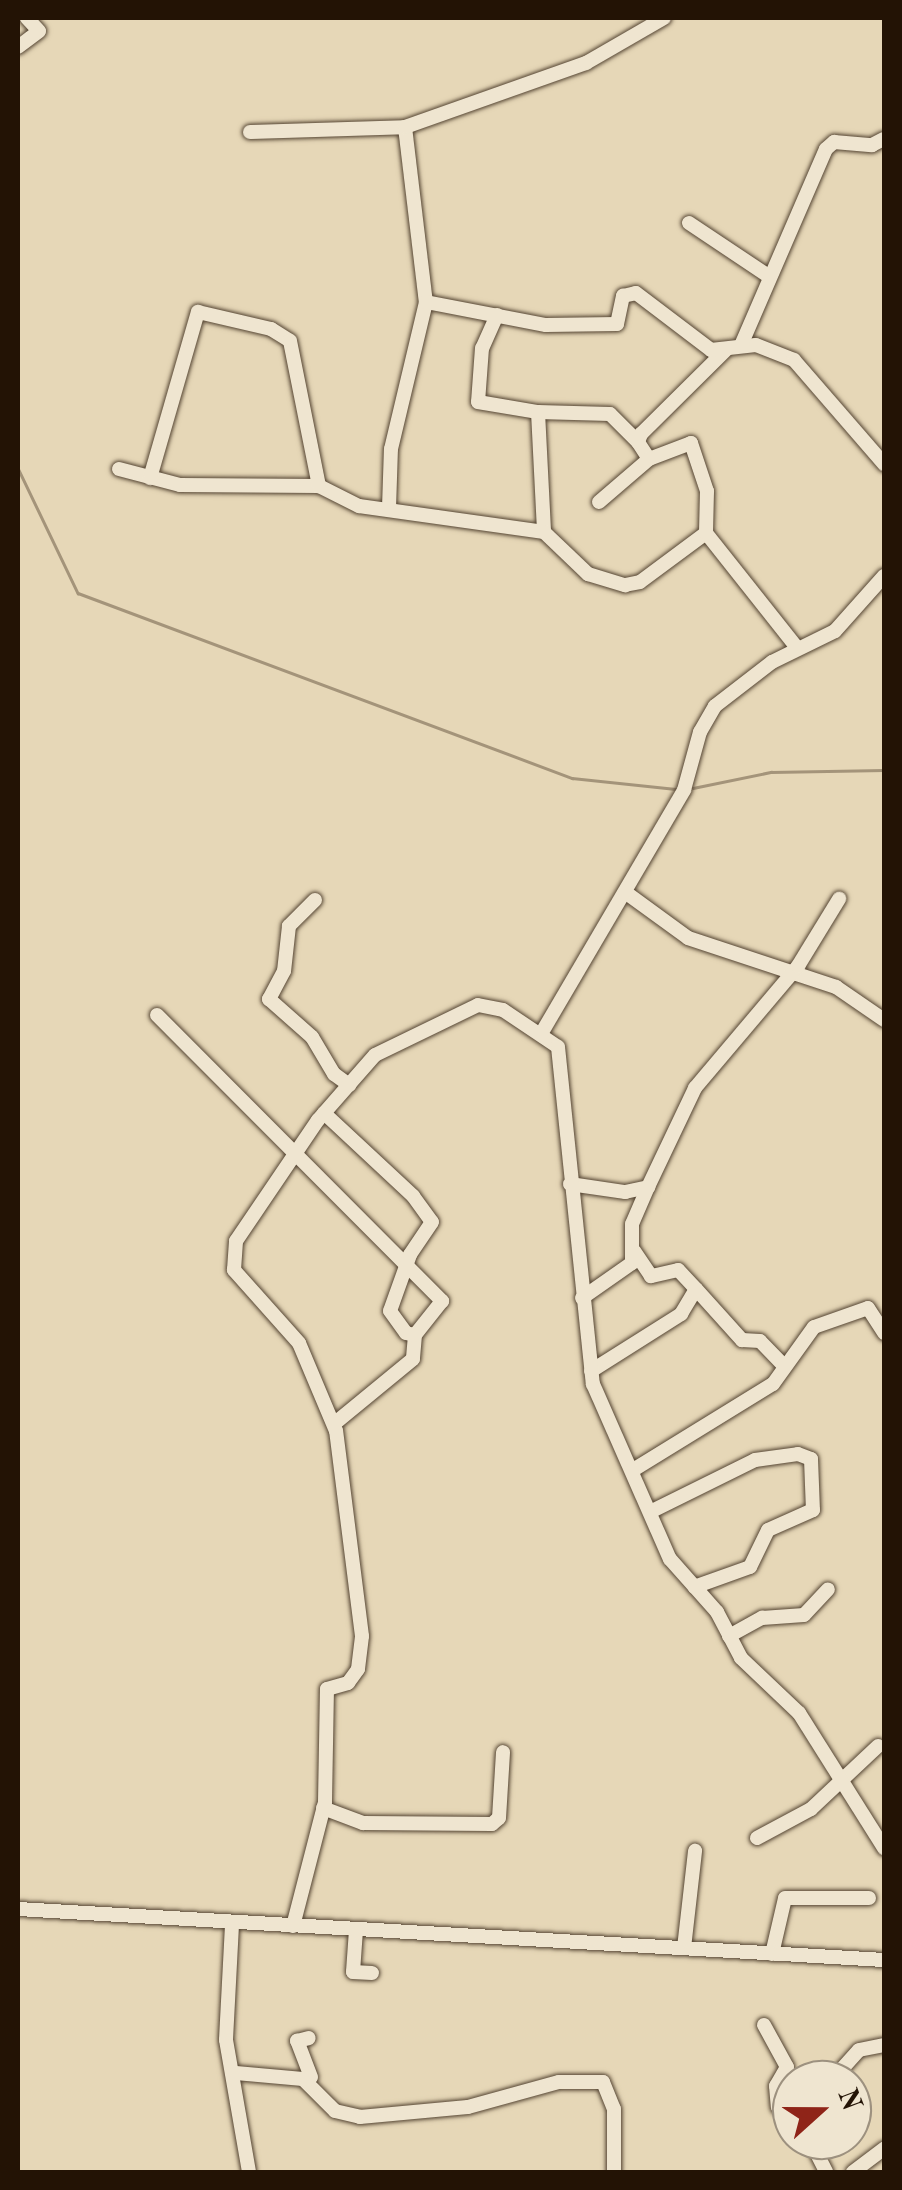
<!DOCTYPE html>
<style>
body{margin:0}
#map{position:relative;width:902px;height:2190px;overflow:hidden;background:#e6d7b7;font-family:"Old Standard TT",serif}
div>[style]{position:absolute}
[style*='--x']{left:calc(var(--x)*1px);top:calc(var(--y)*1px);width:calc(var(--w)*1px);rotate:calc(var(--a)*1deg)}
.stream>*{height:2.5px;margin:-1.25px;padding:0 1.25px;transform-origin:1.25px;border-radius:1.25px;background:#a4947a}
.roads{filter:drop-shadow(0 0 2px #544432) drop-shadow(0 0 2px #544432)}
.minor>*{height:14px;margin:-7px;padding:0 7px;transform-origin:7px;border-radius:7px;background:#efe5d0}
span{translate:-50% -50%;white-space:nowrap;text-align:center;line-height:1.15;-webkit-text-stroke:8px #efe5d0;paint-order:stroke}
.frame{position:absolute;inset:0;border:20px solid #231305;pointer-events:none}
.north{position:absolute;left:772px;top:2060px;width:100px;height:100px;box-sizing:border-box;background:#efe5d0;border:2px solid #9d917f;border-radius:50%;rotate:69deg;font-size:28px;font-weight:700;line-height:40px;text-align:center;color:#231305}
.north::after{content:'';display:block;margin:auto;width:35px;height:45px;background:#8f2418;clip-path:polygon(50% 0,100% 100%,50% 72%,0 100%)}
</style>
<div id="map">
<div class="stream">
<i style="--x:18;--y:468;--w:139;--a:64.4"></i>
<i style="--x:78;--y:593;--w:528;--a:20.53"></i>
<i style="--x:572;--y:778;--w:104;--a:6.1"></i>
<i style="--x:693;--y:788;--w:80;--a:-11.6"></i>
<i style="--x:771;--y:772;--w:113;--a:-1"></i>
</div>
<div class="roads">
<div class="minor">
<i style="--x:18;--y:47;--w:26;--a:-37"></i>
<i style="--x:39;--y:31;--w:18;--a:-133"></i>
<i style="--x:405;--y:127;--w:176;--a:83.2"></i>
<i style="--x:250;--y:132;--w:155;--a:-1.8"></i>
<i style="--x:405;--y:127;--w:192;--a:-19.5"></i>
<i style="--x:586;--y:63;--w:90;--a:-30"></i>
<i style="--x:689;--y:223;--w:97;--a:33.7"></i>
<i style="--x:497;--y:315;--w:36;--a:114"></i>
<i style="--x:482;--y:348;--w:54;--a:94.2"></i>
<i style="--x:478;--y:402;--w:61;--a:9.5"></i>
<i style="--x:538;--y:412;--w:120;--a:87.1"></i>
<i style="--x:742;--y:343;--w:211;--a:-66.6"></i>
<i style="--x:826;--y:149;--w:11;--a:-41"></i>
<i style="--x:834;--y:142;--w:38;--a:5"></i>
<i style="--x:872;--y:145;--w:13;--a:-27"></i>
<i style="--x:538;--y:412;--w:72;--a:1.6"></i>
<i style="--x:610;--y:414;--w:40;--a:45"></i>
<i style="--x:649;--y:459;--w:20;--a:-123"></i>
<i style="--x:638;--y:442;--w:9;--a:-69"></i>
<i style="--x:641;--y:434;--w:120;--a:-44.7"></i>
<i style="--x:119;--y:469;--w:63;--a:14.7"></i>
<i style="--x:180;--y:485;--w:139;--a:0.4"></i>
<i style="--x:319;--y:486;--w:45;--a:26.6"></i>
<i style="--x:359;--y:506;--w:187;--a:8"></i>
<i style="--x:544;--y:532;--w:61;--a:43.7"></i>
<i style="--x:588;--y:574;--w:39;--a:17"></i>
<i style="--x:625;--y:585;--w:15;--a:-11"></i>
<i style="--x:640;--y:582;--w:82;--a:-36.6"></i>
<i style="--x:706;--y:533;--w:147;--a:51.6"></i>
<i style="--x:150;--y:478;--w:173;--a:-73.9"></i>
<i style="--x:198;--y:312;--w:75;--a:13.1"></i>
<i style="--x:271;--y:329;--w:22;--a:32"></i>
<i style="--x:290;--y:341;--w:148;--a:78.7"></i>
<i style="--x:599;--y:502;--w:66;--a:-40.7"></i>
<i style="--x:649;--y:459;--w:45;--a:-20.9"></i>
<i style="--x:691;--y:443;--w:51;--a:71.6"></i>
<i style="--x:707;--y:491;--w:42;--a:91.4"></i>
<i style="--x:389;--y:508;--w:59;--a:-88.1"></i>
<i style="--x:391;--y:449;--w:151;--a:-76.6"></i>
<i style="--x:426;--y:302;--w:122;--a:10.9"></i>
<i style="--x:546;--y:325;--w:71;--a:-0.8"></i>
<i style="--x:617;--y:324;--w:29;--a:-78"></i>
<i style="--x:623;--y:296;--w:13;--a:-13"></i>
<i style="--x:636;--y:293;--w:94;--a:37.2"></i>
<i style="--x:711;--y:350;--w:45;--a:-6.3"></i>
<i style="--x:756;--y:345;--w:41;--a:21.5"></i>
<i style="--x:794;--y:360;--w:138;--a:49.1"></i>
<i style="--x:625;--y:892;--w:78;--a:36.1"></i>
<i style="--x:688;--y:938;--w:156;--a:18.3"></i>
<i style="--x:836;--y:987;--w:58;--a:34.5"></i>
<i style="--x:315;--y:900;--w:37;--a:135"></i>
<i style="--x:289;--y:926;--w:45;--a:96.3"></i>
<i style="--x:284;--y:971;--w:32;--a:118"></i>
<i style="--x:269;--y:999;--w:57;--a:41.5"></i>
<i style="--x:312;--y:1037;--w:43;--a:59.3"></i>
<i style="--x:334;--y:1074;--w:19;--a:36"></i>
<i style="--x:157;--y:1015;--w:404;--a:45.1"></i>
<i style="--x:442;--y:1301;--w:43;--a:128.5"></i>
<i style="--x:415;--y:1335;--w:24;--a:95"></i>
<i style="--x:413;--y:1359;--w:102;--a:140.6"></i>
<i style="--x:541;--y:1034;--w:283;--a:-59.6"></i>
<i style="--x:684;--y:790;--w:60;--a:-74.6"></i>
<i style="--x:700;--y:732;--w:30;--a:-60"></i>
<i style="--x:715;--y:706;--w:72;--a:-37.7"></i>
<i style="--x:772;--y:662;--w:70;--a:-26.2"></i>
<i style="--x:835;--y:631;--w:74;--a:-48.3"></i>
<i style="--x:324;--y:1113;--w:122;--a:43"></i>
<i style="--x:413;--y:1196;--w:32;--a:54"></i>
<i style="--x:432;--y:1222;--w:40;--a:124"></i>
<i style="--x:410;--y:1255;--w:59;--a:109.7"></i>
<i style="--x:390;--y:1311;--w:27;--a:54"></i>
<i style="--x:406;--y:1333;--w:9;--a:13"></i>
<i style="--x:570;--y:1184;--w:56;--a:8.3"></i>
<i style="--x:625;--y:1192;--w:24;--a:-12"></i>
<i style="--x:648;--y:1187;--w:110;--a:-64.6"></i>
<i style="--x:695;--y:1088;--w:160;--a:-49.8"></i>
<i style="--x:798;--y:966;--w:79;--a:-58.5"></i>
<i style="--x:696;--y:1289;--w:69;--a:48"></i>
<i style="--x:742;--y:1340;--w:18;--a:3"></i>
<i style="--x:760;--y:1341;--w:35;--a:46"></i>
<i style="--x:582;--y:1298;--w:61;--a:-35"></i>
<i style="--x:632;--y:1263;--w:39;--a:-90"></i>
<i style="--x:632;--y:1224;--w:40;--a:-66.6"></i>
<i style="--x:591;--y:1371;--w:107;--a:-32.3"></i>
<i style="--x:681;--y:1314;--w:29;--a:-59"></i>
<i style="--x:696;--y:1289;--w:26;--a:-133"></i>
<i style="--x:678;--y:1270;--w:28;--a:167"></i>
<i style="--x:651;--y:1276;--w:30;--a:-124"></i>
<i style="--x:633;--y:1470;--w:164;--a:-31.6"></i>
<i style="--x:773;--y:1384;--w:70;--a:-54.3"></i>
<i style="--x:814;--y:1327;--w:57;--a:-19.4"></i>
<i style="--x:868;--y:1308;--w:30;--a:57"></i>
<i style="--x:652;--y:1511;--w:115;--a:-26.3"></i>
<i style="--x:755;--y:1460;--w:43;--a:-7.9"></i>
<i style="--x:798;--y:1454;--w:14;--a:21"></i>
<i style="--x:811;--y:1459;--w:51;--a:87.8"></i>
<i style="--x:813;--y:1510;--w:49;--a:156"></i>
<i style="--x:768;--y:1530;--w:41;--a:115.9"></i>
<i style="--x:750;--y:1567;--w:59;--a:160.3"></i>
<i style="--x:729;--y:1636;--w:38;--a:-29"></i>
<i style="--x:762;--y:1618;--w:42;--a:-4.1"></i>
<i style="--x:804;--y:1615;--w:35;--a:-47"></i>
<i style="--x:323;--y:1808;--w:43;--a:20.6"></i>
<i style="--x:363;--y:1823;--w:129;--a:0.4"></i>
<i style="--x:492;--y:1824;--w:9;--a:-41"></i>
<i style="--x:499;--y:1818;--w:66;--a:-86.5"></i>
<i style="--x:757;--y:1838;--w:61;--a:-28.2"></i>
<i style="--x:811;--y:1809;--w:92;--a:-43.2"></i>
<i style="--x:18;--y:1909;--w:868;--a:3.37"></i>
<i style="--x:232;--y:1925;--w:115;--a:93"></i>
<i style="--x:226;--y:2040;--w:134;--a:80.1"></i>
<i style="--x:293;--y:1926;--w:128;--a:-75.5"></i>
<i style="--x:325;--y:1802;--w:113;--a:-89"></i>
<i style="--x:327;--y:1689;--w:22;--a:-16"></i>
<i style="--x:348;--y:1683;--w:17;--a:-54"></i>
<i style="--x:358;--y:1669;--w:33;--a:-83"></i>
<i style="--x:362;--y:1636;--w:207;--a:-97.2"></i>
<i style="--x:336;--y:1431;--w:95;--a:-112.8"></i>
<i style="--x:299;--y:1343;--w:98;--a:-131.7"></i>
<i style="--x:234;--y:1270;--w:29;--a:-86"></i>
<i style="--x:236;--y:1241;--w:146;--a:-55.9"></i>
<i style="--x:318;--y:1120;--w:86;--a:-48.8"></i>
<i style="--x:375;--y:1055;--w:114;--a:-25.9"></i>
<i style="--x:478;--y:1005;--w:25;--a:11"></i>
<i style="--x:503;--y:1010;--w:66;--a:33.9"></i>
<i style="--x:558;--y:1047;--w:339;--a:84.1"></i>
<i style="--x:593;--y:1384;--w:191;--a:66.3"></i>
<i style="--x:670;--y:1559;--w:71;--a:48.4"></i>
<i style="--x:717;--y:1612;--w:52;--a:62.4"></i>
<i style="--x:741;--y:1658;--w:80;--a:43.5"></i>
<i style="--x:799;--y:1713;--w:160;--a:57.8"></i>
<i style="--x:356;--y:1930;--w:42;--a:94.1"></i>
<i style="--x:353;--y:1972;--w:19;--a:3"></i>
<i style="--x:684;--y:1948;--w:98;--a:-83.5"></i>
<i style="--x:772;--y:1954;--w:57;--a:-76.9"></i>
<i style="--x:785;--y:1898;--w:84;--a:0"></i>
<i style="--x:764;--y:2025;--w:48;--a:61.3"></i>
<i style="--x:787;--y:2067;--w:22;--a:120"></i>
<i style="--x:776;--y:2086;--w:21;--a:85"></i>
<i style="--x:778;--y:2107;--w:17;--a:36"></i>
<i style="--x:236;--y:2073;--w:67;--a:5.1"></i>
<i style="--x:303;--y:2079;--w:45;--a:45"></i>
<i style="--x:335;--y:2111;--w:26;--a:13"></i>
<i style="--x:360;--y:2117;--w:108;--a:-5.3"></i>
<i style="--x:468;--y:2107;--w:94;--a:-15.4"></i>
<i style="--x:559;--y:2082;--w:44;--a:0"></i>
<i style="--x:603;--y:2082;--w:29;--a:68"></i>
<i style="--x:614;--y:2109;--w:63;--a:90"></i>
<i style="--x:832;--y:2080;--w:40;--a:-48"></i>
<i style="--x:859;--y:2050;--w:25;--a:-11"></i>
<i style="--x:306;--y:2081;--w:6;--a:-39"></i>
<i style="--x:311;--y:2077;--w:39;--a:-111"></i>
<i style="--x:297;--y:2041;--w:12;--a:-14"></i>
<i style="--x:810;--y:2140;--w:36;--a:63"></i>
<i style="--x:853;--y:2172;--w:39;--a:-37"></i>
</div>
</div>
<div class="frame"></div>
<div class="north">N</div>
</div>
